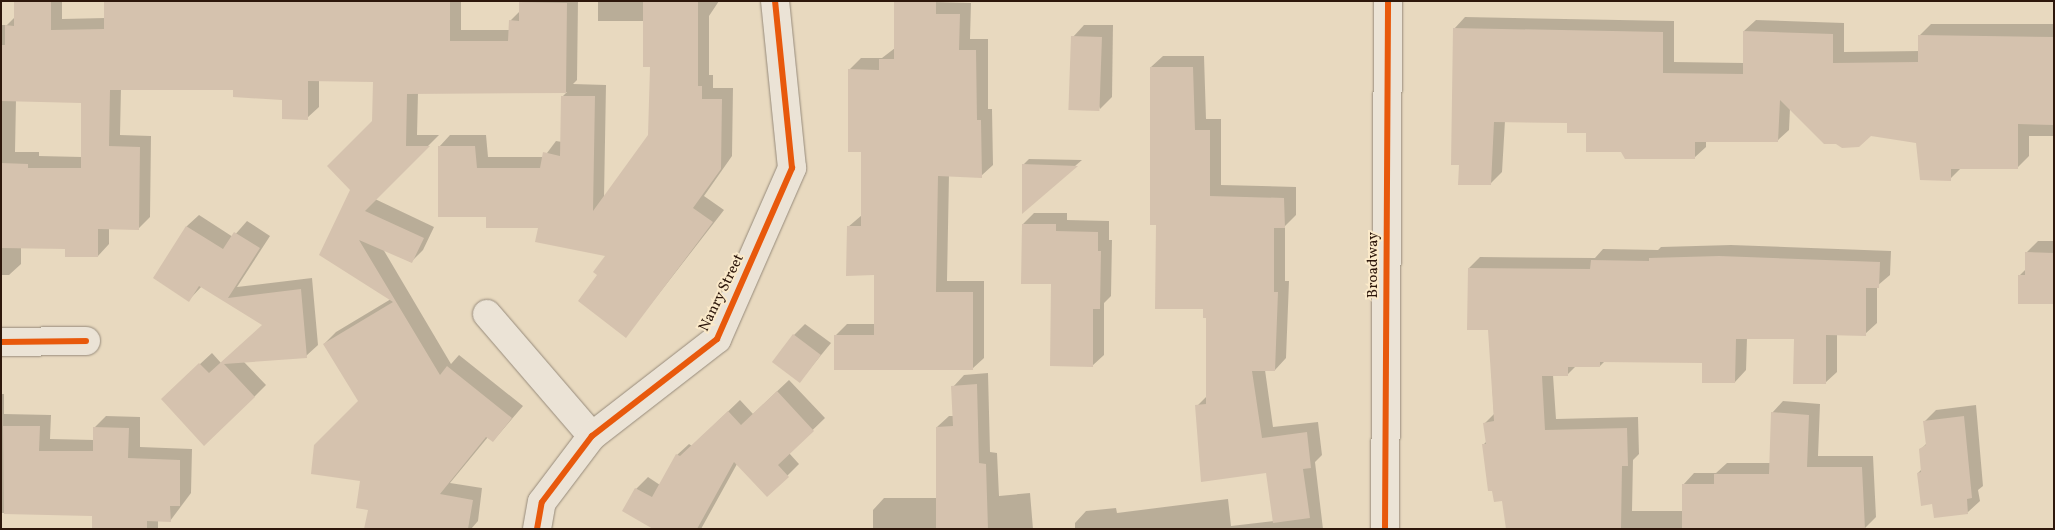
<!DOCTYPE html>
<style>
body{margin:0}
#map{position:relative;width:2055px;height:530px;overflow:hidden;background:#e8d9bf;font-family:Vollkorn,serif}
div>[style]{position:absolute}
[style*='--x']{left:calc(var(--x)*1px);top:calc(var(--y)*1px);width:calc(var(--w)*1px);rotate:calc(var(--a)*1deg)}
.shadow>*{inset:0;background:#0003}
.building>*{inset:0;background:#d5c2ae;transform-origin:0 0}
.roads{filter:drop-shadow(0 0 1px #968a7a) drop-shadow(0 0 1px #968a7a)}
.street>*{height:28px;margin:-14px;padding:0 14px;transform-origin:14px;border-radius:14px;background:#ebe3d6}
.secondary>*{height:28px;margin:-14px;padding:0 14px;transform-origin:14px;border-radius:14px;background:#ebe3d6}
.cycleway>*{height:6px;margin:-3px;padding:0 3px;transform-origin:3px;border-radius:3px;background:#e8590c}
span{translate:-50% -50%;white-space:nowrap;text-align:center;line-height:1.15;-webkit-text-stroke:4px #fbeaca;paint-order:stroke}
.street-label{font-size:15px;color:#2d170b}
.frame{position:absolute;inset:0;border:2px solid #2d170b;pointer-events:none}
</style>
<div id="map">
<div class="shadow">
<i style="clip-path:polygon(evenodd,16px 1px,62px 1px,62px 19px,105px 18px,105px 1px,461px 1px,461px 30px,510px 30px,510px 21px,520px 11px,522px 1px,578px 1px,577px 80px,573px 84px,606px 85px,604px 198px,649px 136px,651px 66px,645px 21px,598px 21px,598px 1px,719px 1px,709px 16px,709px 75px,713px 75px,713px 88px,733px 88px,732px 156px,704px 196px,724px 210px,626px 336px,599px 275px,607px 256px,540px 226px,487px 216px,439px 147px,450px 135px,486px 135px,488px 157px,544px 157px,556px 141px,562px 142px,563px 96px,567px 92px,418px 93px,417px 135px,439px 135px,375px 199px,434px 227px,423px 250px,411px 262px,383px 249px,451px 364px,459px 355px,523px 406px,493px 441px,488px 437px,450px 483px,482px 488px,478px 521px,471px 529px,365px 529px,369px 509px,362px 480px,359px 401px,324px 344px,336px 332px,391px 299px,321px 255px,352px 190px,374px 121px,374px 81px,319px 80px,319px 107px,307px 118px,283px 99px,235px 89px,121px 88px,120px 135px,151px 136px,150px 217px,139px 228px,109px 228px,109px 244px,98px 256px,66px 248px,21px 247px,21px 264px,9px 275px,1px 275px,1px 25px,7px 25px,15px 17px,16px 1px,16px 100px,83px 102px,82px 157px,39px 156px,39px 152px,15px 152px,16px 100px)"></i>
<i style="clip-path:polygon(895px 1px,971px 3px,970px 39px,988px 39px,988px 109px,992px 109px,993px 165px,981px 176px,949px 175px,947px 281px,984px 281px,984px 358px,972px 369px,836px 335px,847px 324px,876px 324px,875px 274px,848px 227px,862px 215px,862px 151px,849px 70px,861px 58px,882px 58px,895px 48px)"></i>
<i style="clip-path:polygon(1465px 17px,1674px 21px,1674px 62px,1744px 63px,1744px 31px,1756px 20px,1844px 23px,1844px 52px,1920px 51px,1920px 35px,1931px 24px,2054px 24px,2054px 136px,2029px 136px,2029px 156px,2017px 168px,1962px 167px,1950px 179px,1917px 142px,1790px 108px,1789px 130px,1777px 141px,1706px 141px,1706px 147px,1694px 158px,1622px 150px,1568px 122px,1505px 121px,1502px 172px,1490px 184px,1460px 164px,1454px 29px)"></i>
<i style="clip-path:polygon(1084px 25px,1113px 25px,1112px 97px,1100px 109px,1073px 37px)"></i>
<i style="clip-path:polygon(1163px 56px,1204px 56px,1206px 119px,1221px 119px,1221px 185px,1296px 187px,1296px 215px,1285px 226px,1285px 281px,1289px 281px,1286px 358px,1275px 370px,1265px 370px,1273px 427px,1318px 422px,1322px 455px,1315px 462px,1323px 529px,1075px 529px,1075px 523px,1086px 511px,1116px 508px,1117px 513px,1228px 499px,1231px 526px,1274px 521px,1267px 472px,1197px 406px,1208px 395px,1208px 317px,1157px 223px,1151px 67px)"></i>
<i style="clip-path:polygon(1029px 159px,1082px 160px,1023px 211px,1023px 165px)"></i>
<i style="clip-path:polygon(1034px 213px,1067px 213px,1067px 220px,1109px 221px,1109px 240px,1112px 240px,1111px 296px,1104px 303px,1104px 355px,1092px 366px,1023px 224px)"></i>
<i style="clip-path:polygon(199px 215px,233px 237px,247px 221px,270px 236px,237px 287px,312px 278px,318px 345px,306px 356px,244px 362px,266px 385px,254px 397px,174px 388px,212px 353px,221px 363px,264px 325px,202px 286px,189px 300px,154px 278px,187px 226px)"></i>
<i style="clip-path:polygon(2038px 241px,2054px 241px,2054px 303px,2020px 275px,2026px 269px,2026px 253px)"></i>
<i style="clip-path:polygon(1731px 245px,1891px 251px,1890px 275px,1877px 286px,1877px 323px,1865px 334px,1837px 334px,1837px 372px,1825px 383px,1795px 338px,1747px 338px,1746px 370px,1735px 382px,1704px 362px,1605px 361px,1600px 366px,1576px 366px,1568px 374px,1553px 375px,1556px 419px,1638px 417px,1639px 454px,1633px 460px,1632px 511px,1683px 511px,1683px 485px,1694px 473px,1716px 473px,1727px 463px,1771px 463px,1772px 413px,1783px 401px,1820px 404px,1818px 456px,1873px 456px,1876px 517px,1864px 529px,1507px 529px,1503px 499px,1483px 445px,1487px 441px,1485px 423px,1494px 414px,1489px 329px,1469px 268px,1480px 257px,1595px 258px,1603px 249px,1658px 250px,1661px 247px)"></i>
<i style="clip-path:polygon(805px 324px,831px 343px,799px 382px,794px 335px)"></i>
<i style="clip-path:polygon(988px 373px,990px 452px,997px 453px,999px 496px,1030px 493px,1033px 529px,873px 529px,873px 510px,884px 498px,937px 498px,937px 427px,949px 416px,953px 416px,953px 387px,964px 375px)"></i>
<i style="clip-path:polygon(789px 380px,825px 418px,789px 453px,799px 464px,767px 496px,737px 464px,701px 529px,656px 529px,636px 489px,648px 477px,660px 485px,677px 455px,689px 444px,692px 446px,740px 400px,753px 414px)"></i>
<i style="clip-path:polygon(1px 394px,4px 394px,4px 414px,51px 415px,50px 439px,94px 440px,94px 428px,106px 416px,140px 417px,140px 447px,192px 449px,191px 493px,170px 521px,158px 520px,158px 529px,93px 529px,93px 514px,2px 513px,1px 529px)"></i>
<i style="clip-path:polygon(1976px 405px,1983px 486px,1978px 490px,1980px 501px,1968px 512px,1935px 516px,1934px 503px,1918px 473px,1922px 469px,1920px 450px,1927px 443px,1924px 422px,1936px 410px)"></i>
</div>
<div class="building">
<i style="clip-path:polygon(14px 1px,51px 1px,51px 30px,104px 29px,104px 1px,450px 1px,450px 41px,508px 41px,509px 20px,519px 21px,519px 2px,567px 3px,566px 93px,407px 94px,406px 146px,430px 146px,365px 211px,424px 238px,412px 263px,359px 240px,440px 375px,447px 366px,512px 418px,493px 442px,486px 437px,440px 494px,473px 500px,468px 529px,364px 529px,368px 510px,356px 508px,360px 481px,311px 474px,314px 445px,358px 401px,323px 344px,393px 302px,319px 255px,350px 190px,327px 166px,372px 121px,373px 82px,308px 81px,308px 120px,282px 119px,282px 100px,233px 97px,233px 90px,110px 90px,109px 146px,140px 147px,139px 230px,98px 229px,98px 257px,65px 257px,65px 249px,1px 248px,1px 163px,28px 164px,28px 168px,81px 168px,81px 103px,1px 101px,1px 45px,5px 45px,5px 25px,14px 26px)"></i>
<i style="clip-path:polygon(643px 1px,698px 1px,698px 86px,702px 86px,702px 99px,722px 99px,721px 169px,693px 208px,713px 222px,626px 338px,578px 301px,597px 275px,593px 272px,605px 256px,535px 242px,538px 228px,486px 228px,486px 217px,438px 217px,438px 146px,475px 146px,477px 168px,540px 168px,543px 152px,560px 156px,561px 96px,595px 96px,593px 211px,648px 135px,650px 67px,643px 67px)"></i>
<i style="clip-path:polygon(894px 1px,936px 1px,936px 14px,960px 14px,959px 50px,976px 50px,977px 120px,981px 120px,982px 178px,938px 176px,936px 292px,973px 292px,973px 370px,834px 370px,834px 335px,874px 335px,874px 275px,846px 276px,847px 226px,861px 226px,861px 152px,848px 152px,848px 69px,879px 70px,879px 59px,894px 59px)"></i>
<i style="clip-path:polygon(1453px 28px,1663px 32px,1663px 73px,1743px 74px,1743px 31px,1833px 34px,1833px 63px,1918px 62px,1918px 35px,2054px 37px,2054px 125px,2018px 124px,2018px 169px,1951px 169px,1951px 181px,1920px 180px,1916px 143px,1871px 136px,1859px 147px,1842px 148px,1836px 144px,1824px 144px,1780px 100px,1778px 142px,1695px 142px,1695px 159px,1625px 159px,1621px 152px,1586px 152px,1586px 133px,1567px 133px,1567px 123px,1494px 122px,1491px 185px,1458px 185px,1459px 165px,1451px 165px)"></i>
<i style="left:1071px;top:36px;width:31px;height:74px;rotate:2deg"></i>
<i style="clip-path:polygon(1150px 67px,1193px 67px,1195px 130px,1210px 130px,1210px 196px,1284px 198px,1285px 228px,1274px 228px,1274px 292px,1278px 292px,1275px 371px,1252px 371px,1262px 438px,1307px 432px,1311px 468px,1303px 469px,1310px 518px,1273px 523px,1266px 473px,1201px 482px,1195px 405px,1206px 404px,1206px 318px,1203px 318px,1203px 309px,1155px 309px,1156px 225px,1150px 225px)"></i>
<i style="clip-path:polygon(1022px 164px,1078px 166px,1022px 214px)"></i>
<i style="clip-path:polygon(1022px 224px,1056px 224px,1056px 231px,1098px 232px,1098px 251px,1101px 251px,1100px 309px,1093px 309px,1093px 367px,1050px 366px,1051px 284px,1021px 284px)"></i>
<i style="clip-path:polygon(186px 226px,223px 249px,234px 232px,260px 248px,228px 298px,301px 289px,307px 358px,224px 364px,255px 397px,204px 446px,161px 399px,199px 363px,209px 373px,262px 325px,199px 286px,189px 302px,153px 278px)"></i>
<i style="clip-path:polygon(2025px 252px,2054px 253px,2054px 304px,2018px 304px,2018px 275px,2025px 275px)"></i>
<i style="clip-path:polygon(1719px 256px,1880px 262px,1879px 288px,1866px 288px,1866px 336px,1826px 335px,1826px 384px,1793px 384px,1794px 339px,1736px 339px,1735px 383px,1702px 383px,1702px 363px,1600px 362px,1600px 367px,1568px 367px,1568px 376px,1542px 376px,1545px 430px,1627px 428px,1628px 466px,1622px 466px,1621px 529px,1506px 529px,1502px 501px,1494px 502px,1492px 491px,1488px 491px,1482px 444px,1486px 444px,1483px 423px,1494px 421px,1488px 330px,1467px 330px,1468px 268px,1590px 269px,1591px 260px,1649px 261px,1649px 258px)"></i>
<i style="left:793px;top:334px;width:35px;height:35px;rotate:37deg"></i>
<i style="clip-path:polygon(977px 384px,979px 463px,986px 464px,988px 529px,936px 529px,936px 427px,953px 426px,951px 386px)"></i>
<i style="clip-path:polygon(777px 391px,814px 431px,778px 465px,789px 477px,767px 497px,734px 462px,697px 529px,653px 529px,622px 511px,635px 488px,652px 497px,676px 454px,680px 456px,728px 411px,741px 425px)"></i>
<i style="clip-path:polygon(1771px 412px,1809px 415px,1807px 467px,1862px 467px,1865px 529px,1682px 529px,1682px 484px,1714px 484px,1714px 474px,1769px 474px)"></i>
<i style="clip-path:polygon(1964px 416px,1972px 498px,1967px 499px,1968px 514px,1934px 518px,1932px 504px,1921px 506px,1917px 473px,1921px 472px,1919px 449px,1926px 445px,1923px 421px)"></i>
<i style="clip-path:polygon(3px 426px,40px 426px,39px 451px,93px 451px,93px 427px,129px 428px,128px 458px,180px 460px,180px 506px,170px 506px,171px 522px,147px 521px,147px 529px,92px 529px,92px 516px,4px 514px)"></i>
</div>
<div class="roads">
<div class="street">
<i style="--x:487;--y:314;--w:161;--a:49.3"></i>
<i style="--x:1;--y:342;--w:85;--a:-0.7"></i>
<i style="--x:537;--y:529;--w:27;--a:-80"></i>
<i style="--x:542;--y:502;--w:83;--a:-52.9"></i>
<i style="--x:592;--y:436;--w:158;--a:-37.8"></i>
<i style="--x:717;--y:339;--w:187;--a:-66.3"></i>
<i style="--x:792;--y:168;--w:168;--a:-95.8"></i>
</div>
<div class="secondary">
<i style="--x:1385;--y:529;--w:528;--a:-89.67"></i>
</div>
</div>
<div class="cycleway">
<i style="--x:1;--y:342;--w:85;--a:-0.7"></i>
<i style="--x:537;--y:529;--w:27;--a:-80"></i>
<i style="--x:542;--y:502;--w:83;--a:-52.9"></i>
<i style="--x:592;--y:436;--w:158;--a:-37.8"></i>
<i style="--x:717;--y:339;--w:187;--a:-66.3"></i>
<i style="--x:792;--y:168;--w:168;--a:-95.8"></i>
<i style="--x:1385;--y:529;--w:528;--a:-89.67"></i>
</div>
<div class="street-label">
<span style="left:1374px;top:265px;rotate:-90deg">Broadway</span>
<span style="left:722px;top:293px;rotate:-64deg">Nanry Street</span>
</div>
<div class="frame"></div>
</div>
